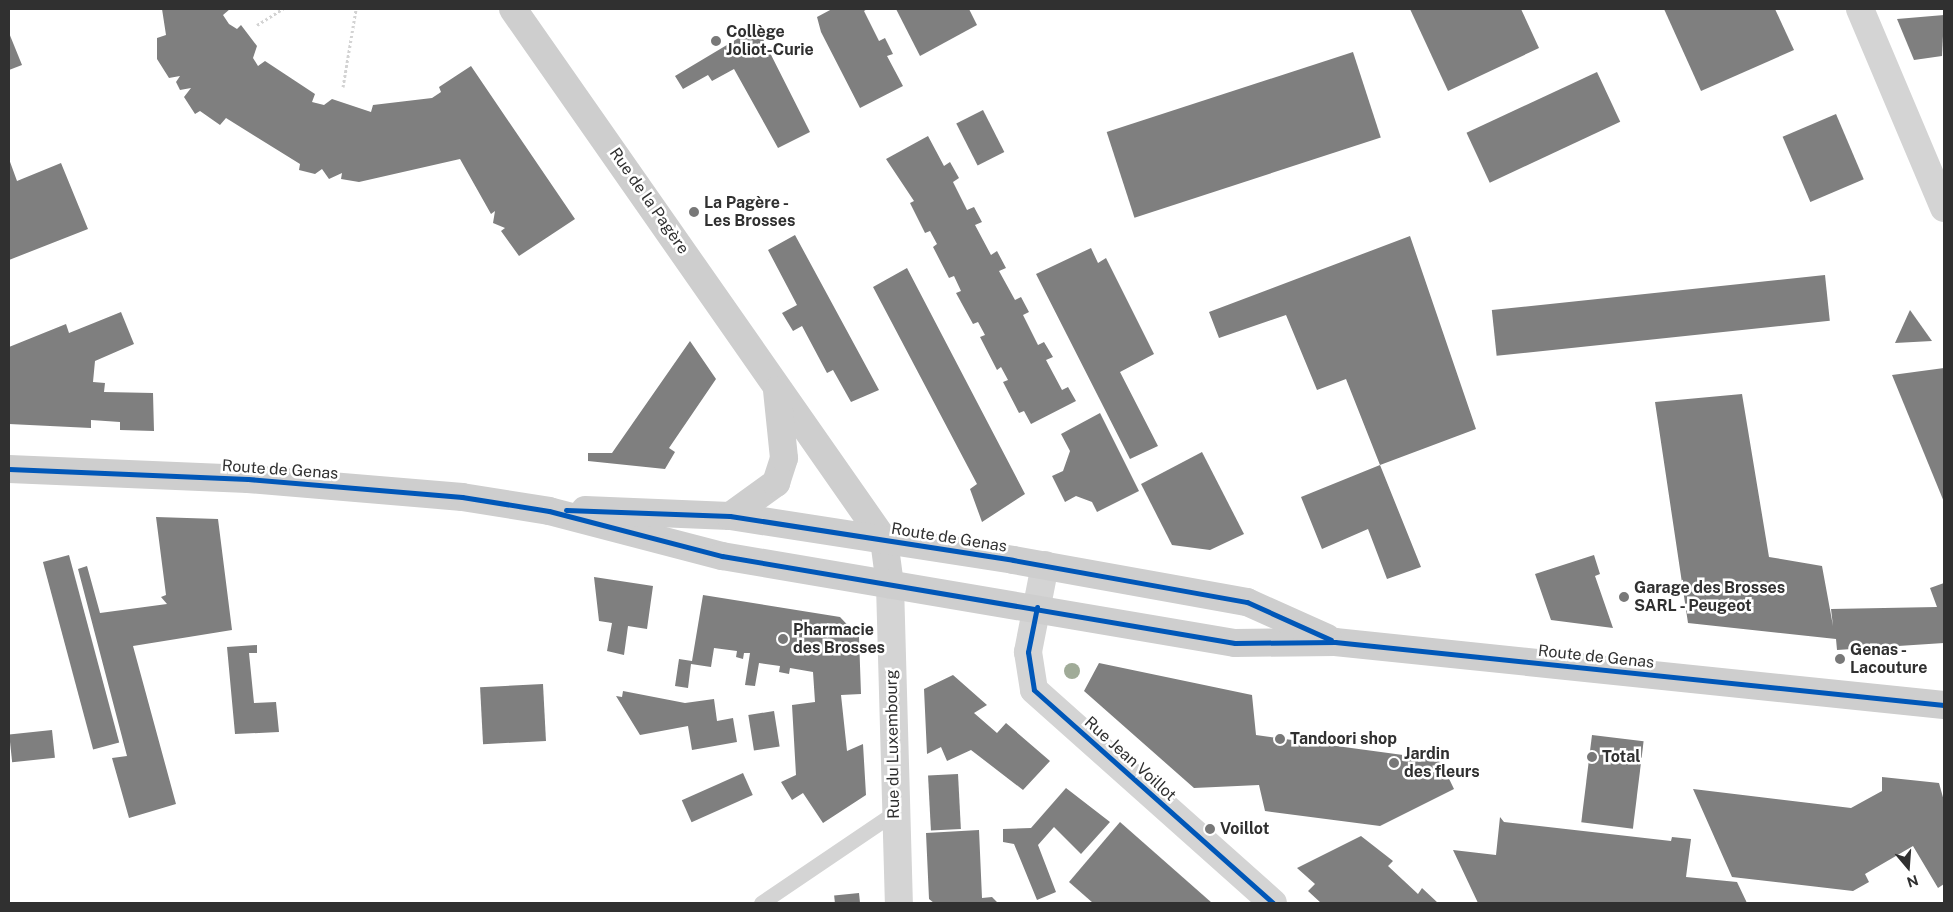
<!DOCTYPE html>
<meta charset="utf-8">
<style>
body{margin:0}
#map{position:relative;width:1953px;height:912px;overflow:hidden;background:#fff;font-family:"Public Sans",sans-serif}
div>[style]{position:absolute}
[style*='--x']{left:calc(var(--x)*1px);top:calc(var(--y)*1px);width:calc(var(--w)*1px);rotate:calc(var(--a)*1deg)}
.building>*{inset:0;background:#7f7f7f;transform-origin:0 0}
.path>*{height:3px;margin-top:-1.5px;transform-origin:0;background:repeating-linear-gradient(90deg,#d3d3d3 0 2.5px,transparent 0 5px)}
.lane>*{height:15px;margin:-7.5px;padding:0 7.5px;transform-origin:7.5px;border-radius:7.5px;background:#d4d4d4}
.street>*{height:28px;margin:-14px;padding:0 14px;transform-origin:14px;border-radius:14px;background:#d4d4d4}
.secondary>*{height:28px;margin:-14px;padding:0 14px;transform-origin:14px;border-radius:14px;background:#cecece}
.cycleway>*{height:5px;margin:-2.5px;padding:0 2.5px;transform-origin:2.5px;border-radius:2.5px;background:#0057b8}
.trees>*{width:16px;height:16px;margin:-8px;border-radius:50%;background:#a0ab98}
.dots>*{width:14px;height:14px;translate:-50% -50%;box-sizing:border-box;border:2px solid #fff;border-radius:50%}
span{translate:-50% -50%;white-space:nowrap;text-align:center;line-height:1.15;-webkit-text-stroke:5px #fff;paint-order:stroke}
.poi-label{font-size:16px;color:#303030;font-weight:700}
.left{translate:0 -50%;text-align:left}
.street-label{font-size:16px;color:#303030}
.frame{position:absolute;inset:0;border:10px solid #303030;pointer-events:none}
.north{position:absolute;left:1883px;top:842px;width:50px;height:50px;-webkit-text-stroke:4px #fff;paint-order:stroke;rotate:162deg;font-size:14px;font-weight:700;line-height:20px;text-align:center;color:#303030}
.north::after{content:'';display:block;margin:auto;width:18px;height:22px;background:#303030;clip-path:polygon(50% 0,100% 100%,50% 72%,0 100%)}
</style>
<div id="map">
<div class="building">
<i style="clip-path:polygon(162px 9px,230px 9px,223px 15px,229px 24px,237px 29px,241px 25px,257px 46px,253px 58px,258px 66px,265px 61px,315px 94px,312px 102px,324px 105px,332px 99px,371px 112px,373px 105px,432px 98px,441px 92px,439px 87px,471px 66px,575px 219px,519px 256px,501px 231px,505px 228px,493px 223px,495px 211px,491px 214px,460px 159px,359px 182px,341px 179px,342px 173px,329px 179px,322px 169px,315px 174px,299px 170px,300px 164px,226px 118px,220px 125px,200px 111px,195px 114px,184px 97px,191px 88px,180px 90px,176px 82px,180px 76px,169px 78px,157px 59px,157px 38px,166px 35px)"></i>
<i style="clip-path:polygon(832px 9px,867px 9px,864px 11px,879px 41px,885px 38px,893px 54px,887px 56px,903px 86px,860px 108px,821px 32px,817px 17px)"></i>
<i style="clip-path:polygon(896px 9px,969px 9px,977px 25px,920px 56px)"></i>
<i style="clip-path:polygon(1410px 9px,1521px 9px,1539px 48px,1448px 91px)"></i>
<i style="clip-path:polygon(1664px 9px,1775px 9px,1794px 50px,1701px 91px)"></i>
<i style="clip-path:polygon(1944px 15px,1942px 56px,1914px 60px,1897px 19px)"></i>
<i style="clip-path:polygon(757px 27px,810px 132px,778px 148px,734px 69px,712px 81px,708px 75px,683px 89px,675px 76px)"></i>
<i style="clip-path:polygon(9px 33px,22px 65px,9px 70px)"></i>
<i style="left:1353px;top:52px;width:90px;height:259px;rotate:72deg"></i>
<i style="left:1597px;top:72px;width:55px;height:144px;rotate:65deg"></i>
<i style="left:983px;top:110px;width:47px;height:30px;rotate:63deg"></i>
<i style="left:1836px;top:114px;width:71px;height:58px;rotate:67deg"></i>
<i style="clip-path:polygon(928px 136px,944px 166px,950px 162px,959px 178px,953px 182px,967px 210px,974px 207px,982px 222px,975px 225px,991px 255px,997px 251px,1006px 268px,999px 271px,1015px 300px,1021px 297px,1029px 312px,1023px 315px,1038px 345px,1044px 342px,1053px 357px,1046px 360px,1062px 390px,1068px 387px,1076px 401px,1031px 424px,1024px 411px,1019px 413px,1003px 382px,1008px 380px,1001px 367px,997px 370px,980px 337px,985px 335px,978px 322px,973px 324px,956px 293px,961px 291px,954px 276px,949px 278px,933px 247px,937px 244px,930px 231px,925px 233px,910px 203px,914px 201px,886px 159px)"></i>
<i style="clip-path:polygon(9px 159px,17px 181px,61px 163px,88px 229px,9px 260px)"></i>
<i style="clip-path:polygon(795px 235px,879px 390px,851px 402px,833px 370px,827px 373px,802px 326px,793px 331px,782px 313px,797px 305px,768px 250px)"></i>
<i style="clip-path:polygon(1410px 236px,1476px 429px,1380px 465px,1421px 567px,1387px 579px,1368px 529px,1322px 549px,1301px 497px,1380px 465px,1346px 379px,1317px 390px,1286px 315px,1219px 338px,1209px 312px)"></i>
<i style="clip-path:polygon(1091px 248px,1098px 263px,1106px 258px,1154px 354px,1120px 372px,1158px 446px,1130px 459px,1036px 274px)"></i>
<i style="clip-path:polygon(907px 268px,1025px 494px,982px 522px,970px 489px,977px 484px,873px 287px)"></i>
<i style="left:1825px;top:275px;width:46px;height:335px;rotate:84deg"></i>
<i style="clip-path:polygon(1910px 310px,1932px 341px,1895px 343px)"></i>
<i style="clip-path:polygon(121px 312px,134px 344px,95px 361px,93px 382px,105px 383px,104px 392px,153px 393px,154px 431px,120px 430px,120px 422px,91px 420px,91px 428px,9px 424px,9px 347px,66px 324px,69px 333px)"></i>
<i style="clip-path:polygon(690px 341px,716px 379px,669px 448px,675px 452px,665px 469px,588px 461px,588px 453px,612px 453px)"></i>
<i style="clip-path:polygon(1944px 368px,1944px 502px,1892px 375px)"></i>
<i style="clip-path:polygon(1742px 394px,1769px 557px,1822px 566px,1833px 626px,1831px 609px,1937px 607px,1930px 588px,1944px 583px,1944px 643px,1837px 650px,1836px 639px,1688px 623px,1655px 402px)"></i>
<i style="clip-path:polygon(1100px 413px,1139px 491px,1097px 512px,1092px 502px,1076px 496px,1065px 502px,1052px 476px,1063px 471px,1070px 451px,1061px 434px)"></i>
<i style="clip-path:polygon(1202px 452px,1244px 534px,1210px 550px,1172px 545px,1141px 484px)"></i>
<i style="clip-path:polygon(156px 517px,218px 519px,232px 630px,133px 646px,176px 804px,129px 818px,112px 758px,127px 756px,78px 569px,87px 566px,100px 613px,167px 604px,161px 597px,166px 595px)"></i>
<i style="left:69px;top:555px;width:194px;height:27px;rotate:75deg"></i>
<i style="clip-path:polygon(1594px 555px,1600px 574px,1595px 576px,1613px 628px,1551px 620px,1535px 574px)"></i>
<i style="clip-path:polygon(594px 577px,653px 586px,647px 629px,628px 626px,624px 655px,607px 651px,612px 623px,599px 621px)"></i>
<i style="clip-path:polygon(703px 595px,840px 617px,859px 637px,861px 694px,841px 695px,847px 751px,863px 744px,866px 795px,823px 823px,803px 793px,792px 800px,781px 782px,796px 775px,792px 705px,815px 702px,813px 672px,790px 668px,789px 674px,779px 672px,780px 666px,759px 663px,755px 686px,745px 685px,750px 653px,744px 653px,743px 659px,736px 657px,737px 651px,714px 648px,711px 667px,691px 664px,688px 688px,675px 686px,679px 659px,692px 661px)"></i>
<i style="clip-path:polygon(257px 645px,257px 653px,249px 653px,254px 703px,276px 702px,279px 732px,235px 734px,227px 647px)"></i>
<i style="clip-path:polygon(1099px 663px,1252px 695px,1256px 735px,1440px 760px,1454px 789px,1380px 826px,1265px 811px,1259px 785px,1194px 788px,1084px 691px)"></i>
<i style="clip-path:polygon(953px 675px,987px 705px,974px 713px,997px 733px,1006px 723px,1050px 761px,1023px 790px,971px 750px,947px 761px,941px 747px,927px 754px,924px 689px)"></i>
<i style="left:543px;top:684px;width:57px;height:63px;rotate:87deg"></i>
<i style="clip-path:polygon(623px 691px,685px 703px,714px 699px,717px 721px,733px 718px,737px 742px,692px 750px,688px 726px,640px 735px,616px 696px,622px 697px)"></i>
<i style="left:774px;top:711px;width:36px;height:26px;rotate:81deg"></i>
<i style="left:52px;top:730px;width:28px;height:43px;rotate:84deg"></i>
<i style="left:1592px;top:735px;width:52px;height:88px;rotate:7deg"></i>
<i style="left:743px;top:773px;width:24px;height:67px;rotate:66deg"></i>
<i style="left:958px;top:774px;width:55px;height:30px;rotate:87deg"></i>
<i style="clip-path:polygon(1882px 777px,1939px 783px,1944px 801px,1944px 884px,1938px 888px,1913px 846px,1865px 874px,1869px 882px,1853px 891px,1732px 877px,1693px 789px,1851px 808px,1882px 791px)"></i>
<i style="clip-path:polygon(1066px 788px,1110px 822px,1081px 854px,1054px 827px,1038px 845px,1056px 892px,1037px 900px,1014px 844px,1003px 842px,1003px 829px,1031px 828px)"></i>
<i style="clip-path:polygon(1500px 817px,1504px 822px,1671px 841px,1672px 837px,1691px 839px,1686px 877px,1737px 882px,1747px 903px,1478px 903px,1453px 850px,1496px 855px)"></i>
<i style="clip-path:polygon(1120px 822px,1212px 903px,1093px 903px,1069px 882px)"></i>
<i style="clip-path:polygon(979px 830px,982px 898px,992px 897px,998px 903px,934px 903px,929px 899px,926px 833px)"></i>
<i style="clip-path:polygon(1361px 836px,1393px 861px,1388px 866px,1418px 894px,1422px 888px,1438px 903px,1321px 903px,1308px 891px,1315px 884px,1297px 868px)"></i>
<i style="left:859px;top:893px;width:10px;height:25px;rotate:84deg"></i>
</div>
<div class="path">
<i style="--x:257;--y:25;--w:31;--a:-32"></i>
<i style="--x:343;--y:87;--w:79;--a:-80.5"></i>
</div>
<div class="lane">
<i style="--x:761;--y:903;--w:161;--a:-34.1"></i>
</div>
<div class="street">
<i style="--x:1860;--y:9;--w:216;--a:67.1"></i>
<i style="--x:1045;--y:565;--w:89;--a:101.1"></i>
<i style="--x:1028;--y:652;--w:38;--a:81"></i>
<i style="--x:1034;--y:690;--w:320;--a:41.7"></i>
<i style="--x:890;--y:585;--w:318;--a:88.4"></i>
</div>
<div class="secondary">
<i style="--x:513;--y:9;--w:648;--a:55.06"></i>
<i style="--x:884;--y:540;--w:45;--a:82.4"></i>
<i style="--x:9;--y:469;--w:239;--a:2.4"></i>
<i style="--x:248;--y:479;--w:215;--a:4.8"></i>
<i style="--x:462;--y:497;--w:88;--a:9.1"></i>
<i style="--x:549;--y:511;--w:179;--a:14.6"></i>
<i style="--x:722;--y:556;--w:520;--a:9.63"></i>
<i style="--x:1235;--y:643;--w:100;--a:-0.6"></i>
<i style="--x:1335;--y:642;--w:612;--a:5.91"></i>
<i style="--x:585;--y:510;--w:145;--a:2.4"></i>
<i style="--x:730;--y:516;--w:286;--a:8.8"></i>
<i style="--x:1013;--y:560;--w:238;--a:10.2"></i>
<i style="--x:1247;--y:602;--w:88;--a:24.2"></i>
<i style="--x:730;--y:516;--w:57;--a:-35.7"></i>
<i style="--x:776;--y:483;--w:26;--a:-72"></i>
<i style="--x:784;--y:458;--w:68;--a:-95.9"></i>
</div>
<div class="cycleway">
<i style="--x:9;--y:469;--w:239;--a:2.4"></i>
<i style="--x:248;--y:479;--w:215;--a:4.8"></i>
<i style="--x:462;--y:497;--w:88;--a:9.1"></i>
<i style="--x:549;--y:511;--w:179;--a:14.6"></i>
<i style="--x:722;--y:556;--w:520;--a:9.63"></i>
<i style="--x:1235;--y:643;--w:100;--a:-0.6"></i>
<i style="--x:1335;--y:642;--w:612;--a:5.91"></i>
<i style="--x:566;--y:510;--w:164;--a:2.1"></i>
<i style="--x:730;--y:516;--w:286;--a:8.8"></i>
<i style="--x:1013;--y:560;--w:238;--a:10.2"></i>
<i style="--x:1247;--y:602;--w:92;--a:24.3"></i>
<i style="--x:1037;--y:607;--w:46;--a:101.3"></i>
<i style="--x:1028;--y:652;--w:38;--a:81"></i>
<i style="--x:1034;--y:690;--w:320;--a:41.7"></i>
</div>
<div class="trees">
<i style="left:1072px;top:671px"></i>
</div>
<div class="dots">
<i style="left:716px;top:41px;background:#787878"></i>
<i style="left:694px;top:212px;background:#787878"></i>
<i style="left:1624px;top:597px;background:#787878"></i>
<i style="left:783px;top:639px;background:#787878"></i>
<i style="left:1840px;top:659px;background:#787878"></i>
<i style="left:1280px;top:739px;background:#787878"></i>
<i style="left:1592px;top:757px;background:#787878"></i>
<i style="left:1394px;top:763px;background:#787878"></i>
<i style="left:1210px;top:829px;background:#787878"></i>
</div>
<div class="poi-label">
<span class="left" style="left:726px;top:41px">Collège<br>Joliot-Curie</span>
<span class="left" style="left:704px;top:212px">La Pagère -<br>Les Brosses</span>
<span class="left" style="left:1634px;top:597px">Garage des Brosses<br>SARL - Peugeot</span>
<span class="left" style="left:793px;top:639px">Pharmacie<br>des Brosses</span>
<span class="left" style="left:1850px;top:659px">Genas -<br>Lacouture</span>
<span class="left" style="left:1290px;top:739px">Tandoori shop</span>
<span class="left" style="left:1404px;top:763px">Jardin<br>des fleurs</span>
<span class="left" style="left:1602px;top:757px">Total</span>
<span class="left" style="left:1220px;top:829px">Voillot</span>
</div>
<div class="street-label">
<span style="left:649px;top:201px;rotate:55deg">Rue de la Pagère</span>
<span style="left:280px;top:470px;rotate:4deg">Route de Genas</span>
<span style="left:949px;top:538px;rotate:9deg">Route de Genas</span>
<span style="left:1596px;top:657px;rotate:6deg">Route de Genas</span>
<span style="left:893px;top:744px;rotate:-91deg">Rue du Luxembourg</span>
<span style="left:1130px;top:759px;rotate:42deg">Rue Jean Voillot</span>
</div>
<div class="frame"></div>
<div class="north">N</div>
</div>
